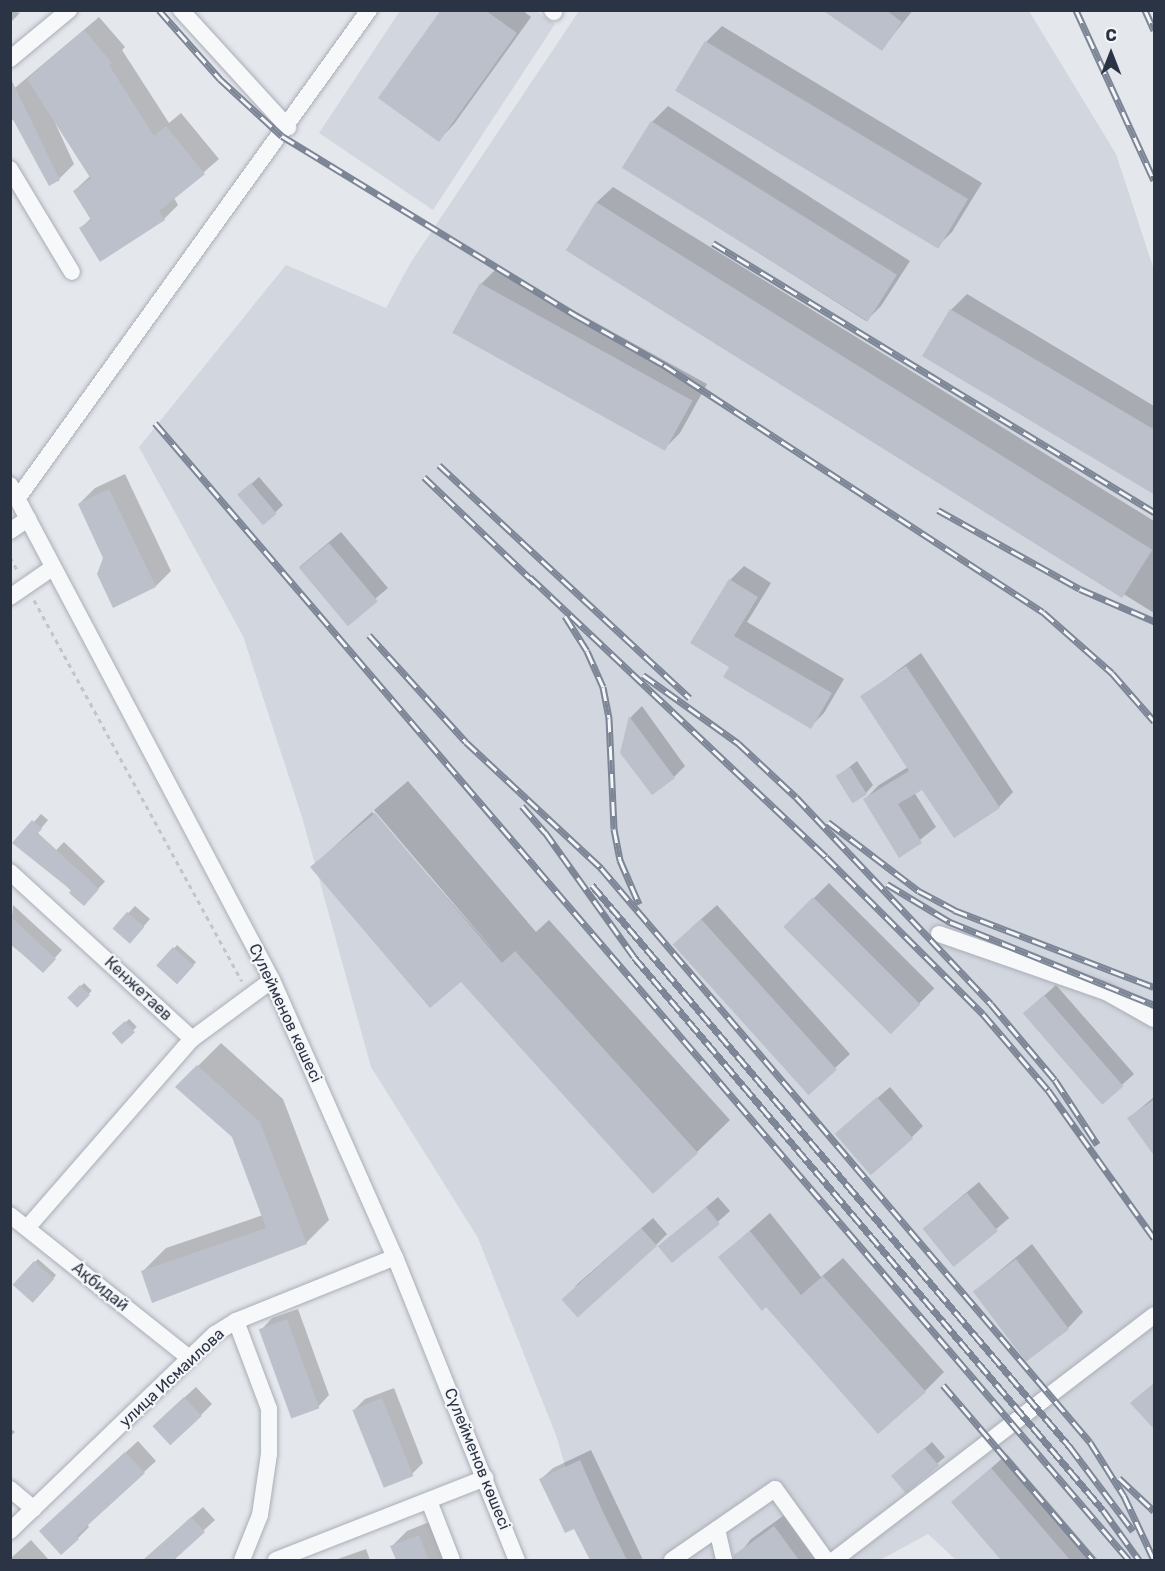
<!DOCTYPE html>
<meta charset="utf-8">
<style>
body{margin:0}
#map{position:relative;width:1165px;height:1571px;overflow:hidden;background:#e4e7ec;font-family:Rubik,sans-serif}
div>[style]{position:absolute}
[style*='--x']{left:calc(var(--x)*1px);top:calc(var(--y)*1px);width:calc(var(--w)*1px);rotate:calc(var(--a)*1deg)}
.built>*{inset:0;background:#d2d6de}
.shadow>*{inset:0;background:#0003;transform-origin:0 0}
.building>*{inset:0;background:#bbc0ca;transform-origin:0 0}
.path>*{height:3px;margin-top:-1.5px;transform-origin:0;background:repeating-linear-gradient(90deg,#c2c5cb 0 4.5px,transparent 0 9px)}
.roads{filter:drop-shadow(0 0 2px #a9aeb7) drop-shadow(0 0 2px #a9aeb7)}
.minor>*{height:16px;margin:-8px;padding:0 8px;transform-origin:8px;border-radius:8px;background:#f7f8fa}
.rail>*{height:7px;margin-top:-3.5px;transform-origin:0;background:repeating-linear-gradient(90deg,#f4f6f9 0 14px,#7d8696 0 28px);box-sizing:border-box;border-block:2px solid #7d8696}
span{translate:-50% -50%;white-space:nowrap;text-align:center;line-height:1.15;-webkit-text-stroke:4.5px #f4f6f9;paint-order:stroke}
.street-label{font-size:16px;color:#2b3445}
.frame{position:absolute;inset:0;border:12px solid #2b3445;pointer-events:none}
.north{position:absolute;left:1081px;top:24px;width:60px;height:60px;-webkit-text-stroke:4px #f4f6f9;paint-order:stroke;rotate:0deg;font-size:16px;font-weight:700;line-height:24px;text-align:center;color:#2b3445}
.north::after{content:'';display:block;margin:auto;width:21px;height:27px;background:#2b3445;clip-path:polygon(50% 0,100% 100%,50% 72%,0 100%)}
</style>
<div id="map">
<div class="built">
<i style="clip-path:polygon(400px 11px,536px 11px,555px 24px,433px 210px,319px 133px)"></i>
<i style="clip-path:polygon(579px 11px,1029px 11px,1116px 154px,1154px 270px,1154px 1560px,956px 1560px,928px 1534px,880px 1560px,592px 1560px,557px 1438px,478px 1238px,371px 1067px,302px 817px,243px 636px,139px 447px,286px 265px,386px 308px,411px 262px)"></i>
</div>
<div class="shadow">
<i style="clip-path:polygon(10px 10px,20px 13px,10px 23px)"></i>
<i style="clip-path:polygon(443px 10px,522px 10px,531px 17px,454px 124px,439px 140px)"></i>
<i style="clip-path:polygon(824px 10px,913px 10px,882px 49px)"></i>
<i style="clip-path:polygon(99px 17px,125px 47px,122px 50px,169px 123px,181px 113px,219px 159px,174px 198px,178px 205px,164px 219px,100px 260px,81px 228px,91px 218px,74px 191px,91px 175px,52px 116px,74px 164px,59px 179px,14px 118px,10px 122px,10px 92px)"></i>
<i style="clip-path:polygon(722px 26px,982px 183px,952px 232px,937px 247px,677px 90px,706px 42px)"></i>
<i style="clip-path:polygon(668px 106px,910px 261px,881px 306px,866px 321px,623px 167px,652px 122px)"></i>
<i style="clip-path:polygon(613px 187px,1154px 521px,1154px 613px,568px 249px,597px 202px)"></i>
<i style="clip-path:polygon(497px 268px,707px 384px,680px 433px,665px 448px,481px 284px)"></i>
<i style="clip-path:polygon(967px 294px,1154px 406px,1154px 493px,924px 356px,951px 310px)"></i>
<i style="clip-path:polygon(125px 474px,171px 571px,156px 586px,105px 557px,79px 504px,95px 488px)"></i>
<i style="clip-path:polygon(259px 477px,283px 505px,264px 523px,247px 488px)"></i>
<i style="left:341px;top:532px;width:73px;height:54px;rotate:50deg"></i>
<i style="clip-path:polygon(744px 566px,771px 583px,747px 622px,844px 679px,824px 713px,810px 727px,732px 667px,730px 580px)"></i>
<i style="clip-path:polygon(921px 653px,1013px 792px,999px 807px,922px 788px,914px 792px,936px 827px,900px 856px,865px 799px,879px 785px,908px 767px,862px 697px)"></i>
<i style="clip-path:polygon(642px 706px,685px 766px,674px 777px,622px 752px,631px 717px)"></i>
<i style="clip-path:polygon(857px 761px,873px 785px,866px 793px,838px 776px)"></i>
<i style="clip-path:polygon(408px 781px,536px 932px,549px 920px,730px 1120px,697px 1152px,312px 867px,372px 812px,495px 952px,374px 810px)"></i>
<i style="clip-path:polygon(41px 814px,48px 820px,31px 841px,15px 843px)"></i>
<i style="left:64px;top:842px;width:57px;height:30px;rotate:44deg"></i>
<i style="left:829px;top:883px;width:149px;height:62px;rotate:45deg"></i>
<i style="clip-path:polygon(13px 905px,62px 950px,43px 971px,10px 944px)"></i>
<i style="clip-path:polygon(717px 905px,850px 1054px,808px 1093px,690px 929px)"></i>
<i style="clip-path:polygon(135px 906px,150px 919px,136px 935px,114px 928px)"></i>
<i style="clip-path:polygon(177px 945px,196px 962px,181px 979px,159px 966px)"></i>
<i style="left:84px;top:983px;width:11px;height:21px;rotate:45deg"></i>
<i style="clip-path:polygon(1056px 985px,1134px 1074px,1102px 1103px,1036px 1003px)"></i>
<i style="left:129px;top:1019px;width:11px;height:21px;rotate:45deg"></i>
<i style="clip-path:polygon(221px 1043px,283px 1099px,329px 1220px,306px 1243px,143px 1271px,166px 1248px,263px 1215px,233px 1136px,177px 1087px)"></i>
<i style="clip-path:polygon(890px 1087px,923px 1126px,912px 1137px,849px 1123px)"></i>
<i style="clip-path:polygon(1154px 1097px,1154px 1152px,1129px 1118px)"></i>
<i style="left:979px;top:1182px;width:47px;height:72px;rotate:50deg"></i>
<i style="clip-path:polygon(718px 1197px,730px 1211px,673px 1262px,672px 1236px)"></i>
<i style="clip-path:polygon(770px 1213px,821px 1277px,843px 1258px,944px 1372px,925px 1391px,720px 1257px)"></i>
<i style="clip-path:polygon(653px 1218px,667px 1234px,656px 1245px,574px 1287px)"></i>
<i style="clip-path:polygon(1032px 1244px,1083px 1312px,1068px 1328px,974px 1292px)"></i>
<i style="clip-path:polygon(38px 1259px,56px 1275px,37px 1298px,35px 1262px)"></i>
<i style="clip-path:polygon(298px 1309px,329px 1395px,318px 1407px,261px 1330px,272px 1318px)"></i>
<i style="clip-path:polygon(196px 1387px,212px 1404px,201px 1415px,165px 1415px)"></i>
<i style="clip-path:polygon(394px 1388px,423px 1463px,412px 1474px,354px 1410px,365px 1399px)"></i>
<i style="clip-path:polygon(10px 1428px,15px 1432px,10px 1437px)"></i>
<i style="clip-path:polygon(138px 1441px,156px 1461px,87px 1524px,89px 1527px,78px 1538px,52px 1520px)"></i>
<i style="clip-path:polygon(932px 1442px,945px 1457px,906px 1490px,901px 1469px)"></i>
<i style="clip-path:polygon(591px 1450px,643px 1560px,591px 1560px,575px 1527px,541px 1479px,553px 1468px)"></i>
<i style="clip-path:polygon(1007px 1454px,1098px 1560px,1003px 1560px,953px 1502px)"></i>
<i style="clip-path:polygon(203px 1507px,215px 1520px,171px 1560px,143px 1560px)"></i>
<i style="clip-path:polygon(790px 1511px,825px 1560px,735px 1560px,751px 1539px)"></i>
<i style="clip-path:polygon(434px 1520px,450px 1560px,397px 1560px,392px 1546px,407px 1531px)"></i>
<i style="clip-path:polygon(31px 1540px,49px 1560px,10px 1560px,10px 1559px)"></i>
<i style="clip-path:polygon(366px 1549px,370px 1560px,335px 1560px)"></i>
</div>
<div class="building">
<i style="clip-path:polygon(441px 10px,485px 10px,517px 33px,439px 142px,378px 98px)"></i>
<i style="clip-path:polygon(822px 10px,886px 10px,902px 22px,882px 51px)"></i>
<i style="clip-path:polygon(84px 30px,112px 63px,109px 65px,154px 136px,166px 126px,205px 174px,159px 211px,165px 220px,100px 262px,79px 228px,91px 220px,73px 191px,91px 179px,27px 79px)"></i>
<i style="left:705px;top:41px;width:307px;height:58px;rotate:31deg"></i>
<i style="clip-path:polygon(10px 77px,60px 180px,49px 186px,10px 114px)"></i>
<i style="left:651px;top:121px;width:290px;height:55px;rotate:32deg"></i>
<i style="left:596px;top:202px;width:656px;height:57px;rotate:32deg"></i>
<i style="left:480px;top:283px;width:243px;height:57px;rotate:29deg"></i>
<i style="clip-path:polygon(950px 309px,1155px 430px,1155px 495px,922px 356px)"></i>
<i style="left:251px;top:483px;width:40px;height:18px;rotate:50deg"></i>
<i style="clip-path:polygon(109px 489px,156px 587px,113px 608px,97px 574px,103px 558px,78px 504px)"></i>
<i style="left:329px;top:543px;width:76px;height:39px;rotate:50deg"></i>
<i style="clip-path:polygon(729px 579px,758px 597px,734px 636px,832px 693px,811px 729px,723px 677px,729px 667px,690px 643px)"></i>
<i style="clip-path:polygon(906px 666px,1000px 808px,954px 838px,922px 790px,898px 804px,922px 843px,899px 858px,863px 799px,909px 771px,860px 696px)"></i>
<i style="clip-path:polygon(629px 716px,675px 778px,652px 795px,620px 753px)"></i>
<i style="left:850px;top:767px;width:32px;height:17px;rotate:58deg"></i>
<i style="clip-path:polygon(375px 813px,502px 963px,515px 951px,698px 1153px,653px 1194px,461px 982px,430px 1008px,310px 867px)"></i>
<i style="clip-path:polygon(32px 820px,42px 829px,38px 833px,99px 889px,84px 906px,69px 893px,71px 890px,12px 843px)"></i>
<i style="left:813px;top:897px;width:152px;height:42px;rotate:45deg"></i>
<i style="left:127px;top:912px;width:23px;height:22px;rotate:41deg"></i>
<i style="clip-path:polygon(10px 916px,56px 959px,43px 973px,10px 943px)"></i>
<i style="left:701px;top:919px;width:203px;height:38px;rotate:48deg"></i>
<i style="left:173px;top:947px;width:28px;height:25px;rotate:42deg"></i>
<i style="left:80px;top:985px;width:14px;height:18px;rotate:45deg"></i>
<i style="left:1044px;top:995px;width:121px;height:28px;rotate:49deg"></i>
<i style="left:125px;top:1021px;width:15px;height:18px;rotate:48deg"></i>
<i style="clip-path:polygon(197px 1065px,260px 1122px,307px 1244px,152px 1303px,141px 1271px,266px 1228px,232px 1137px,175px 1087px)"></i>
<i style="left:877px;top:1097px;width:55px;height:56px;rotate:49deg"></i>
<i style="clip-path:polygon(1155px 1099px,1155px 1157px,1127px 1118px)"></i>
<i style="left:967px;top:1193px;width:49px;height:57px;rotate:51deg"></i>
<i style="left:706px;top:1207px;width:22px;height:62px;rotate:51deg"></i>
<i style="left:641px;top:1228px;width:24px;height:107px;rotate:48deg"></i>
<i style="clip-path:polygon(750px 1231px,801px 1295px,823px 1276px,926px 1392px,878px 1434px,766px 1307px,762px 1311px,718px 1257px)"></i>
<i style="left:1016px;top:1259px;width:88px;height:54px;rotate:53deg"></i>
<i style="left:34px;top:1261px;width:27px;height:32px;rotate:42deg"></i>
<i style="left:287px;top:1319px;width:95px;height:30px;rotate:70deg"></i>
<i style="clip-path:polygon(1155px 1382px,1155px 1430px,1130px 1403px)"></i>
<i style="left:184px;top:1397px;width:26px;height:43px;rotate:47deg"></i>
<i style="left:382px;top:1398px;width:84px;height:32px;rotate:68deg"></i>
<i style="left:924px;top:1448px;width:23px;height:43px;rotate:50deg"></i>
<i style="clip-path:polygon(125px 1452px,145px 1473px,76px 1536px,79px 1539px,61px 1555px,39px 1531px)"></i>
<i style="clip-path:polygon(580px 1460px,603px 1512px,627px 1560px,590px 1560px,574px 1529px,565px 1533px,539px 1479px)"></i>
<i style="clip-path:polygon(991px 1468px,1070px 1560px,1001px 1560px,951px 1502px)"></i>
<i style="clip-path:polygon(191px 1517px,205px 1532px,174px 1560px,144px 1560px)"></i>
<i style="clip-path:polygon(774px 1526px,799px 1560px,734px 1560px,734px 1555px)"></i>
<i style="clip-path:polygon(419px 1535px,429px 1560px,396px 1560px,390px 1546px)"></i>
</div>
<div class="path">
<i style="--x:10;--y:557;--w:18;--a:61"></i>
<i style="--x:34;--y:600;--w:434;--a:61.4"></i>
</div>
<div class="roads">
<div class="minor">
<i style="--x:181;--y:10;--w:159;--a:47.6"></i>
<i style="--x:552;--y:10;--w:3;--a:45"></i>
<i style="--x:10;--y:59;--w:77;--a:-39.7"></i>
<i style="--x:10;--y:169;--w:120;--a:59"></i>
<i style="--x:10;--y:485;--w:560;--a:62.11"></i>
<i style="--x:272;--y:980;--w:303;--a:66.1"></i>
<i style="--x:395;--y:1257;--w:327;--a:68.1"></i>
<i style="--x:17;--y:499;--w:603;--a:-54.25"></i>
<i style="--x:10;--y:531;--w:22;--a:-34"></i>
<i style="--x:10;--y:597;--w:51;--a:-34.6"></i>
<i style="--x:10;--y:872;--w:247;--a:42.5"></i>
<i style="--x:192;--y:1039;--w:99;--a:-36.4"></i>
<i style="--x:939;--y:934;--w:177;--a:19.2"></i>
<i style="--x:1106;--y:992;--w:55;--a:29.4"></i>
<i style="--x:10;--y:1215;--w:229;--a:38.6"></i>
<i style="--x:27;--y:1228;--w:251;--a:-48.9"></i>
<i style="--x:236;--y:1321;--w:94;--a:69.4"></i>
<i style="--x:269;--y:1409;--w:45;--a:90"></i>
<i style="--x:269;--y:1454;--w:62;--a:98.4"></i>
<i style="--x:260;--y:1515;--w:48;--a:111.8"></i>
<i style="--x:10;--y:1489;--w:31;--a:40"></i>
<i style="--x:429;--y:1501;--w:63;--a:68.7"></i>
<i style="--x:717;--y:1529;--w:32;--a:77"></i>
<i style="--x:10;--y:1531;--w:284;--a:-43.9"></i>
<i style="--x:215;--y:1334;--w:25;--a:-32"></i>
<i style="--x:236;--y:1321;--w:171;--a:-21.9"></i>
<i style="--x:276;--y:1560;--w:225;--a:-21.4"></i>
<i style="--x:672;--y:1560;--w:125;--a:-34.6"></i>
<i style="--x:775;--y:1489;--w:87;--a:54.3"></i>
<i style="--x:834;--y:1560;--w:403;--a:-37.4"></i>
</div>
</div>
<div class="rail">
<i style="--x:159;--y:10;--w:92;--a:48.5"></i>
<i style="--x:220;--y:79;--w:84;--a:42.6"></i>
<i style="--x:282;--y:136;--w:346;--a:31.4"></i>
<i style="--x:577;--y:316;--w:100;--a:29.4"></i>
<i style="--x:664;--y:365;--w:452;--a:33.1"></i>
<i style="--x:1043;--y:612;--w:92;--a:41.5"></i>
<i style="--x:1112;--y:673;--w:64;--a:48.8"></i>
<i style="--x:1076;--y:10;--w:187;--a:65.4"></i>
<i style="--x:1145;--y:10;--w:22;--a:66"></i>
<i style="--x:713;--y:243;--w:517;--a:31.38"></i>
<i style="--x:155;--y:423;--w:1497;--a:49.42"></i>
<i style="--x:439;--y:465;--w:342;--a:42.9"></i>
<i style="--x:424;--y:477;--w:153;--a:43.7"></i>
<i style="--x:938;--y:510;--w:162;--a:29.1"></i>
<i style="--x:1080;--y:589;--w:81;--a:23.4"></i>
<i style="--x:530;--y:577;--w:407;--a:43.4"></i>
<i style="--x:826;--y:857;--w:222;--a:45"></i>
<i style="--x:983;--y:1014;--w:100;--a:49.5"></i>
<i style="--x:1048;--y:1090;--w:182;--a:54.4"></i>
<i style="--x:565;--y:616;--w:41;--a:57.8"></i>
<i style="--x:587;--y:651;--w:39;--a:66"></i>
<i style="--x:603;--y:687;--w:32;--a:79"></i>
<i style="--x:609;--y:718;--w:111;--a:87.4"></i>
<i style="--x:614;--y:829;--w:32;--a:79"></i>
<i style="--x:620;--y:860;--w:48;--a:66.6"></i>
<i style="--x:369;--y:635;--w:144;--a:47.8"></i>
<i style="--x:466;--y:742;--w:185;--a:43"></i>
<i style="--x:601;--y:868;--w:754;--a:49.57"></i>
<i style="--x:1090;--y:1442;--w:64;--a:57.8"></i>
<i style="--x:1124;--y:1496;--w:71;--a:64.9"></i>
<i style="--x:643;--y:675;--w:117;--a:35.6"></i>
<i style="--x:738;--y:743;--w:79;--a:43"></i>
<i style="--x:796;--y:797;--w:284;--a:46.7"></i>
<i style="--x:991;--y:1004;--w:99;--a:49.9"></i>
<i style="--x:1055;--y:1080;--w:77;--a:56.7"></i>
<i style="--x:522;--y:806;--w:35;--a:49"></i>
<i style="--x:545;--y:832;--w:153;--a:54.5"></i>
<i style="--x:634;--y:957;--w:725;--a:49.7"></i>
<i style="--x:1103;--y:1510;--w:62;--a:54.2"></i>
<i style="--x:828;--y:822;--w:114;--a:37.2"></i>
<i style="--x:919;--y:891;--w:40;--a:28"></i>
<i style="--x:954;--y:910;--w:214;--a:21.1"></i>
<i style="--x:887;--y:884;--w:74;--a:31.1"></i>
<i style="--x:950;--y:922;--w:220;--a:22.1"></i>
<i style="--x:592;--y:885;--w:738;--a:49.62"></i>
<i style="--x:1070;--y:1447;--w:105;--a:53.1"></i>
<i style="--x:943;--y:1385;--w:230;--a:49.4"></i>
<i style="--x:1119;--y:1478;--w:48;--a:43.3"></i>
</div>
<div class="street-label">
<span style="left:138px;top:989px;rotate:43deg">Кенжетаев</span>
<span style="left:285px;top:1013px;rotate:65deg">Сүлейменов көшесі</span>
<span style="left:100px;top:1287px;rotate:39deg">Ақбидай</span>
<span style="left:172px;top:1378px;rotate:-43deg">улица Исмаилова</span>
<span style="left:477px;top:1459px;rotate:68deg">Сүлейменов көшесі</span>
</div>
<div class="frame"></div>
<div class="north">С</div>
</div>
